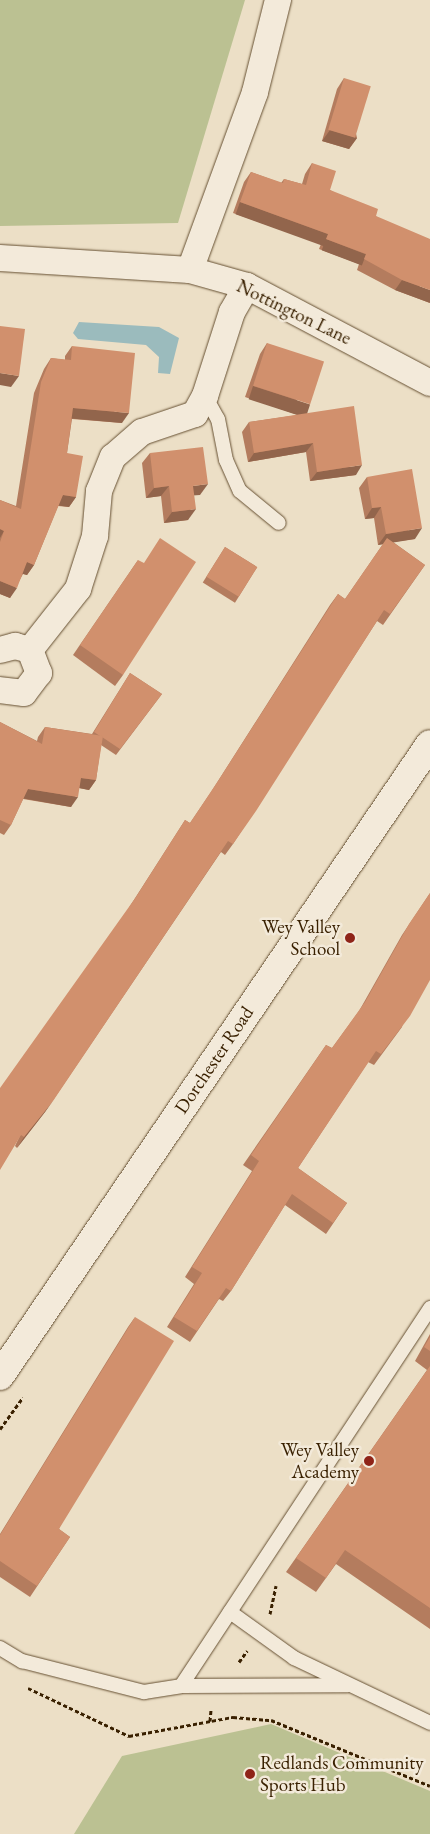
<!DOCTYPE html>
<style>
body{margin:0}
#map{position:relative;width:430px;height:1834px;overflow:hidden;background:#ecdfc6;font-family:"EB Garamond",serif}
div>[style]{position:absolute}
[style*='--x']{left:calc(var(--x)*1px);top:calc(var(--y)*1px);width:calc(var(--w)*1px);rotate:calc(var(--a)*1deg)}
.green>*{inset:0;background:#bbc192}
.water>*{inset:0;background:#9bbbbd}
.path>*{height:3px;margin-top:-1.5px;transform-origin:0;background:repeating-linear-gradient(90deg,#392000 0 4px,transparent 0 6.5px)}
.roads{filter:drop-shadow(0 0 1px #665032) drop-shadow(0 0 1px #665032)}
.lane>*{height:14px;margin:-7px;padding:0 7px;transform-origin:7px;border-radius:7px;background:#f3eada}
.street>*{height:26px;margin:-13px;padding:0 13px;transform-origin:13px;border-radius:13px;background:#f3eada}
.secondary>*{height:28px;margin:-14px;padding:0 14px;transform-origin:14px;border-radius:14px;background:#f3eada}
.wall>*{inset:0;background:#b47c5e;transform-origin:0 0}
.shaded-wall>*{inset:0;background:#92654c;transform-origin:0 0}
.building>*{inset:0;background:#d1906d;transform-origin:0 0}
.dots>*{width:14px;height:14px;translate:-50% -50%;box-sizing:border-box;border:2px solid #f3eada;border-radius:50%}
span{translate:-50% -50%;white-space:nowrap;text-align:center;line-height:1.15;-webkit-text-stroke:5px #f3eada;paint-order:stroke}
.street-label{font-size:19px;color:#392000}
.poi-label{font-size:19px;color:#392000}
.right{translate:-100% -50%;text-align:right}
.left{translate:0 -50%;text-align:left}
</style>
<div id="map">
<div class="green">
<i style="clip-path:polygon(0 0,245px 0,178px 223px,0 226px)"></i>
<i style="clip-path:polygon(271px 1724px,430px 1791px,430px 1834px,74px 1834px,122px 1756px)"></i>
</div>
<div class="water">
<i style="clip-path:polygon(79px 322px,159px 327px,179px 338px,170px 374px,158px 373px,159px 357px,146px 345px,78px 339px,73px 333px)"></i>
</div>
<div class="path">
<i style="--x:0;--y:1429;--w:39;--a:-54"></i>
<i style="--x:270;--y:1614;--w:29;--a:-78"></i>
<i style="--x:239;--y:1662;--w:14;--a:-54"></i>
<i style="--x:28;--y:1688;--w:112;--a:25.4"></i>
<i style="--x:129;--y:1736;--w:106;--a:-10.4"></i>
<i style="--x:233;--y:1717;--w:38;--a:5"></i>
<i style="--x:271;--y:1720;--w:172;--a:22.5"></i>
<i style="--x:210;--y:1721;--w:12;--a:-85"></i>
</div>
<div class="roads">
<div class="lane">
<i style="--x:205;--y:396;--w:26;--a:61"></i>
<i style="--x:218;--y:419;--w:42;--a:79"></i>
<i style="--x:226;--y:460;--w:34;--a:66"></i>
<i style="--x:240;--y:491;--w:50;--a:39.4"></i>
<i style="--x:230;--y:1612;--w:79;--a:35.7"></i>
<i style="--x:294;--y:1658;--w:151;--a:25.5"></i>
<i style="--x:0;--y:1648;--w:26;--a:31"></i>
<i style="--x:22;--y:1661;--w:126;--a:14.3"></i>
<i style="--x:144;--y:1692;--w:37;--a:-9"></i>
<i style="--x:181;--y:1686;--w:453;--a:-56.6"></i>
<i style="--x:181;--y:1686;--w:167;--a:-0.3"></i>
</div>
<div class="street">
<i style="--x:0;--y:258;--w:190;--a:3.6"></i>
<i style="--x:190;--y:270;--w:59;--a:15.7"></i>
<i style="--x:247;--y:286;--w:207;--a:27.9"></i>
<i style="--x:190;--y:270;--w:189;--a:-69.9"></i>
<i style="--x:255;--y:92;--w:95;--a:-76"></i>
<i style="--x:0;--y:650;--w:16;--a:-15"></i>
<i style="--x:15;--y:646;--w:16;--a:15"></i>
<i style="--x:30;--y:650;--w:25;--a:69"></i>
<i style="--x:39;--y:673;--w:25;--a:127"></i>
<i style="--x:24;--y:693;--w:24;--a:-173"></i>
<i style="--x:30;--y:650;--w:78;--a:-51.8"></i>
<i style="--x:78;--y:589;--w:56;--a:-72.2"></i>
<i style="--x:95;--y:536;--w:45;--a:-84.9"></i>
<i style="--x:99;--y:491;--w:37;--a:-68"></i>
<i style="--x:113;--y:457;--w:38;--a:-41"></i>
<i style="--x:142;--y:432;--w:56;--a:-18.8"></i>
<i style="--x:195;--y:414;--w:21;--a:-61"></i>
<i style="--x:205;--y:396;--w:88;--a:-72.2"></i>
<i style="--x:232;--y:312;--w:30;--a:-60"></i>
</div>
<div class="secondary">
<i style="--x:0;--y:1376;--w:764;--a:-55.77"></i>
</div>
</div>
<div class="wall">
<i style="clip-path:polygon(344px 78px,357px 138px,349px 149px,322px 141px,337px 89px)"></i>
<i style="clip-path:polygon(312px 163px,330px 190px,376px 216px,430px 303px,395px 290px,357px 270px,359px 264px,319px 249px,321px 244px,233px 213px,244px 182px,251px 172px,281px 183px,284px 179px,302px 184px,305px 174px)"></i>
<i style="clip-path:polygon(267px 343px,304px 414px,356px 475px,310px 481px,306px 452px,248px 462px,242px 432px,249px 422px,298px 415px,245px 397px,260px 354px)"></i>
<i style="clip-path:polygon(72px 346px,122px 423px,72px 419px,67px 453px,76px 497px,69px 507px,58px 506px,34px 565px,27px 575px,23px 574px,10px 598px,0 594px,0 500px,16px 506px,34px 393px,44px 369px,51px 358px,65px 360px,65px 356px)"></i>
<i style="clip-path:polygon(150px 453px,200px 495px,194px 495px,188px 520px,164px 523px,161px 496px,146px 498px,142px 463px)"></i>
<i style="clip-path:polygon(367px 477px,415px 539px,393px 542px,425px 565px,383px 625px,377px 621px,233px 844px,225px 855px,221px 852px,45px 1112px,17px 1148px,15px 1146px,130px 906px,185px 820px,190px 823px,211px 792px,330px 605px,338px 594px,345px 599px,383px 544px,378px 545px,374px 518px,365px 519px,359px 488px)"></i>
<i style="left:225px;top:547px;width:38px;height:42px;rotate:32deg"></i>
<i style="clip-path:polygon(138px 560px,123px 675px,115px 686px,73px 655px)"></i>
<i style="clip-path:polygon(130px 673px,162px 694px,116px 755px,101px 745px,96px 780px,89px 790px,79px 788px,71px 807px,23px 799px,11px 825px,4px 835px,0 833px,0 722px,37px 741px,38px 737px,45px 727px,92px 734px)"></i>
<i style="clip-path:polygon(430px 893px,402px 1027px,374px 1065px,368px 1062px,298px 1168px,347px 1203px,326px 1234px,285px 1205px,231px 1291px,223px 1301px,219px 1299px,190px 1342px,167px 1327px,194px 1284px,185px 1277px,252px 1171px,243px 1165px,326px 1045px,332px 1048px,359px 1011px,402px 935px)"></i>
<i style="clip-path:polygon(135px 1317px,59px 1529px,70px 1537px,30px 1597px,0 1577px,0 1534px,128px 1327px)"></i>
<i style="clip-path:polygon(430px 1334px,430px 1629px,336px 1564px,316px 1592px,286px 1572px,427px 1370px,415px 1361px)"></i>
</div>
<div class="shaded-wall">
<i style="clip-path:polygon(330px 130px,357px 138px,349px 149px,322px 141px)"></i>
<i style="left:240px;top:202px;width:94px;height:13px;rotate:20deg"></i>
<i style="left:326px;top:239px;width:43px;height:12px;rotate:21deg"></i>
<i style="clip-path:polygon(402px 280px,430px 290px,430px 303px,395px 290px)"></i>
<i style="clip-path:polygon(0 373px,19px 376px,11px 387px,0 385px)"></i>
<i style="left:253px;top:386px;width:60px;height:14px;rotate:18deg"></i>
<i style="clip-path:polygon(73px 408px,129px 413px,122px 423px,66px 418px)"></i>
<i style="clip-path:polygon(313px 443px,306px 452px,248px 462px,254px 453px)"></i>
<i style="clip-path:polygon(362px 465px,356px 475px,310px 481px,317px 472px)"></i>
<i style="clip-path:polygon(208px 484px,200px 495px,185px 496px,193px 486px)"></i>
<i style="clip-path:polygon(169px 486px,161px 496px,146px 498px,154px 488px)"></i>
<i style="clip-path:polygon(63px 495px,76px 497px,69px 507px,55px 505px)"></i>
<i style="clip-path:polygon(381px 507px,374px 518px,365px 519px,372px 508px)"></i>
<i style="clip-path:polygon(196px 509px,188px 520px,164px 523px,172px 512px)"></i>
<i style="clip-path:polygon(422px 528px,415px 539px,378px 545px,386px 534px)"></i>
<i style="clip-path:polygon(0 529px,4px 531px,0 538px)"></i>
<i style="clip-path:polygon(27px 562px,34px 565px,27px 575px,20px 573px)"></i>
<i style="clip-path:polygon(0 581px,17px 588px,10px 598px,0 594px)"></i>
<i style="clip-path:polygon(81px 778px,96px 780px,89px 790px,74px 787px)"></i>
<i style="clip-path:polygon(28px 789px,78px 797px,71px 807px,21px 798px)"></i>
<i style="clip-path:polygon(53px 1101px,45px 1112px,17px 1148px,24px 1137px)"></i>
</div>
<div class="building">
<i style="left:344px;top:78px;width:28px;height:54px;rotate:17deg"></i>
<i style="clip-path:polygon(312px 163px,336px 171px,330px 190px,378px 209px,376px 216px,430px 239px,430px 290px,402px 280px,364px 259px,366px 254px,326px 239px,328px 234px,240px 202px,251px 172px,283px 183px,284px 179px,306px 185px)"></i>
<i style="clip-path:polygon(0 326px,25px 329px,19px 376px,0 373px)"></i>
<i style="left:267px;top:343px;width:60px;height:45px;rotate:18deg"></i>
<i style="clip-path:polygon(72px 346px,135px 353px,129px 413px,73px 408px,67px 453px,83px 456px,76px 497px,63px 495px,34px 565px,27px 562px,17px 588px,0 581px,0 542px,4px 531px,0 529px,0 500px,21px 509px,41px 382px,51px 358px,71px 360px)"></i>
<i style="clip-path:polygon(354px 406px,362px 465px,317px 472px,313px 443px,254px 453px,249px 422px)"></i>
<i style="clip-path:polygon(203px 447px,208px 484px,193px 486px,196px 509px,172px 512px,169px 486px,154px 488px,150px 453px)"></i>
<i style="clip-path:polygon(412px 469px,422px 528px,386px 534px,381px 507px,372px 508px,367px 477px)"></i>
<i style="clip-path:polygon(160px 538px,196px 562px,123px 675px,80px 645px,138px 560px,144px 563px)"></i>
<i style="clip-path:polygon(387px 538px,425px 565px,390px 614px,384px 610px,256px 811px,233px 844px,228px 841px,53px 1101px,24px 1137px,21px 1135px,0 1170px,0 1088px,136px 897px,185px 820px,190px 823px,218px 781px,338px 594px,345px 599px)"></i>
<i style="left:225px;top:547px;width:38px;height:35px;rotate:32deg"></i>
<i style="clip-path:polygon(130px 673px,162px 694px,120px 749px,102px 737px,103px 736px,100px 736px,94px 732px)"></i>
<i style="clip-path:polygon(0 722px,42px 744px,45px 727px,103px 736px,96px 780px,81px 778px,78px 797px,28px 789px,11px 825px,0 820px)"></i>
<i style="clip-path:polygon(430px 893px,430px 980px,410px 1016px,381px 1054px,376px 1051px,298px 1168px,347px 1203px,333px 1223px,292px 1194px,231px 1291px,226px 1288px,197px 1331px,174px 1317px,202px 1273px,192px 1267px,259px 1161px,251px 1155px,326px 1045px,332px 1048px,365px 1002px,409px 924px)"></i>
<i style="clip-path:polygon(135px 1317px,174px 1341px,59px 1529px,70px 1537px,37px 1586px,0 1561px,0 1535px)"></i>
<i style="clip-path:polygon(430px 1337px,430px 1351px,424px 1347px)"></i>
<i style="clip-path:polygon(430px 1366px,430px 1608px,345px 1550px,326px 1578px,296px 1558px)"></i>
</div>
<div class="dots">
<i style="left:350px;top:938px;background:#8f2418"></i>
<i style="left:369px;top:1461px;background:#8f2418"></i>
<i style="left:250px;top:1774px;background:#8f2418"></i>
</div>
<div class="street-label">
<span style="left:294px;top:312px;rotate:26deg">Nottington Lane</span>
<span style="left:214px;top:1060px;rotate:-56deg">Dorchester Road</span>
</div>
<div class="poi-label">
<span class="right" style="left:340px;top:938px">Wey Valley<br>School</span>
<span class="right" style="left:359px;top:1461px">Wey Valley<br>Academy</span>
<span class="left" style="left:260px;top:1774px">Redlands Community<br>Sports Hub</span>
</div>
</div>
